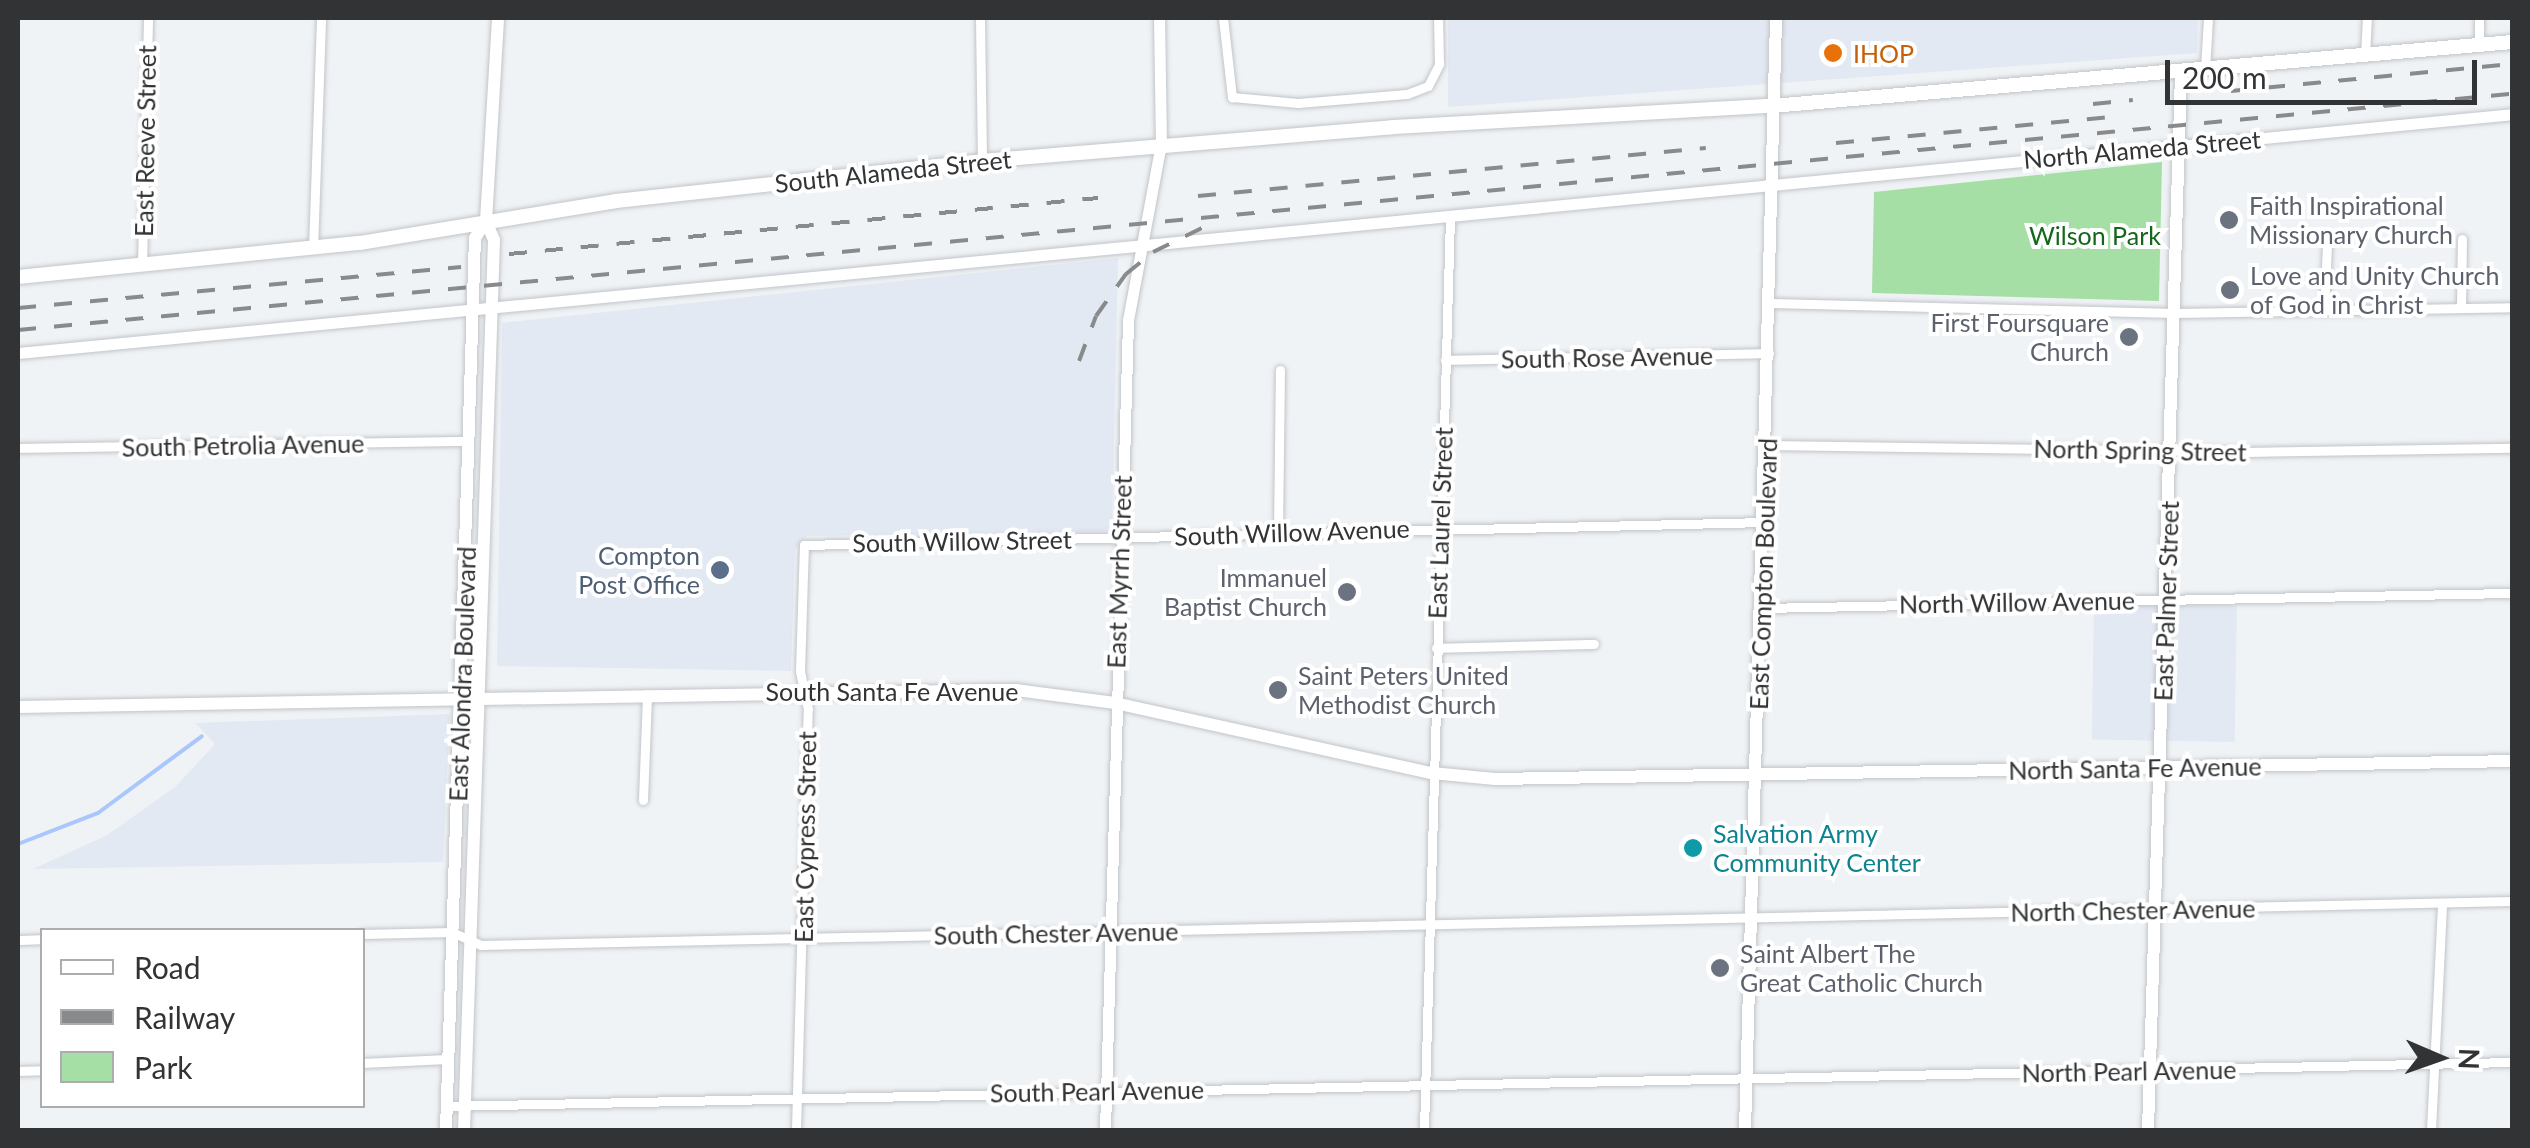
<!DOCTYPE html>
<style>
body{margin:0}
#map{position:relative;width:2530px;height:1148px;overflow:hidden;background:#f0f3f6;font-family:Lato,sans-serif}
div>[style]{position:absolute}
[style*='--x']{left:calc(var(--x)*1px);top:calc(var(--y)*1px);width:calc(var(--w)*1px);rotate:calc(var(--a)*1deg)}
.built>*{inset:0;background:#e3e9f3;transform-origin:0 0}
.green>*{inset:0;background:#a6dfa5}
.stream>*{height:4px;margin:-2px;padding:0 2px;transform-origin:2px;border-radius:2px;background:#aac7fd}
.roads{filter:drop-shadow(0 0 2px #c2c5c8) drop-shadow(0 0 2px #c2c5c8)}
.minor>*{height:9px;margin:-4.5px;padding:0 4.5px;transform-origin:4.5px;border-radius:4.5px;background:#fff}
.tertiary>*{height:11px;margin:-5.5px;padding:0 5.5px;transform-origin:5.5px;border-radius:5.5px;background:#fff}
.secondary>*{height:12px;margin:-6px;padding:0 6px;transform-origin:6px;border-radius:6px;background:#fff}
.primary>*{height:14px;margin:-7px;padding:0 7px;transform-origin:7px;border-radius:7px;background:#fff}
.rail>*{height:4px;margin-top:-2px;transform-origin:0;background:repeating-linear-gradient(90deg,#888a8c 0 18px,transparent 0 36px)}
.dots>*{width:28px;height:28px;translate:-50% -50%;box-sizing:border-box;border:5px solid #fff;border-radius:50%}
span{translate:-50% -50%;white-space:nowrap;text-align:center;line-height:1.15;-webkit-text-stroke:8px #fff;paint-order:stroke}
.food-label{font-size:25px;color:#c56008}
.left{translate:0 -50%;text-align:left}
.street-label{font-size:25px;color:#323334}
.worship-label{font-size:25px;color:#5b616d}
.right{translate:-100% -50%;text-align:right}
.park-label{font-size:25px;color:#14661b}
.service-label{font-size:25px;color:#4e5e75}
.culture-label{font-size:25px;color:#0d838f}
.frame{position:absolute;inset:0;border:20px solid #323334;pointer-events:none}
.legend{position:absolute;left:40px;top:928px;width:325px;height:180px;box-sizing:border-box;background:#fff;border:2px solid #adadae;margin:0;padding:12px 18px;list-style:none;font-size:30px;color:#323334}
.legend li{display:flex;align-items:center;gap:20px;height:50px}
.legend b{width:50px;border:2px solid #adadae}
.north{position:absolute;left:2390px;top:1008px;width:100px;height:100px;-webkit-text-stroke:8px #fff;paint-order:stroke;rotate:92deg;font-size:28px;font-weight:700;line-height:40px;text-align:center;color:#323334}
.north::after{content:'';display:block;margin:auto;width:35px;height:45px;background:#323334;clip-path:polygon(50% 0,100% 100%,50% 72%,0 100%)}
.scale{position:absolute;left:2165px;top:60px;width:312px;height:45px;box-sizing:border-box;border:5px solid #323334;border-top:0;padding-left:12px;font-size:30px;line-height:35px;white-space:nowrap;color:#323334;-webkit-text-stroke:8px #fff;paint-order:stroke}
</style>
<div id="map">
<div class="built">
<i style="clip-path:polygon(1448px 18px,2198px 18px,2197px 53px,1448px 107px)"></i>
<i style="clip-path:polygon(1118px 258px,1112px 531px,807px 536px,795px 550px,791px 671px,497px 666px,502px 323px)"></i>
<i style="left:2237px;top:606px;width:136px;height:143px;rotate:91deg"></i>
<i style="clip-path:polygon(450px 714px,443px 862px,33px 869px,107px 835px,175px 787px,215px 744px,195px 723px)"></i>
</div>
<div class="green">
<i style="clip-path:polygon(2162px 162px,2159px 301px,1872px 293px,1874px 192px)"></i>
</div>
<div class="stream">
<i style="--x:18;--y:844;--w:86;--a:-21.2"></i>
<i style="--x:98;--y:813;--w:129;--a:-36.5"></i>
</div>
<div class="roads">
<div class="minor">
<i style="--x:980;--y:18;--w:143;--a:89.2"></i>
<i style="--x:1223;--y:18;--w:80;--a:83.5"></i>
<i style="--x:1232;--y:97;--w:66;--a:5.2"></i>
<i style="--x:1298;--y:103;--w:109;--a:-4.7"></i>
<i style="--x:1407;--y:94;--w:22;--a:-21"></i>
<i style="--x:1428;--y:86;--w:25;--a:-63"></i>
<i style="--x:1439;--y:64;--w:46;--a:-91.2"></i>
<i style="--x:2479;--y:45;--w:27;--a:-90"></i>
<i style="--x:2365;--y:55;--w:37;--a:-87"></i>
<i style="--x:2205;--y:70;--w:52;--a:-86.7"></i>
<i style="--x:313;--y:249;--w:231;--a:-88"></i>
<i style="--x:142;--y:265;--w:247;--a:-88.6"></i>
<i style="--x:1771;--y:303;--w:405;--a:1.4"></i>
<i style="--x:2176;--y:313;--w:336;--a:-1"></i>
<i style="--x:2461;--y:308;--w:69;--a:-89.2"></i>
<i style="--x:2324;--y:311;--w:67;--a:-87.4"></i>
<i style="--x:1445;--y:360;--w:324;--a:-1.2"></i>
<i style="--x:1767;--y:445;--w:480;--a:0.8"></i>
<i style="--x:2247;--y:452;--w:265;--a:-0.9"></i>
<i style="--x:18;--y:448;--w:451;--a:-0.9"></i>
<i style="--x:1278;--y:531;--w:161;--a:-89.3"></i>
<i style="--x:1762;--y:608;--w:750;--a:-1.15"></i>
<i style="--x:1436;--y:648;--w:158;--a:-1.5"></i>
<i style="--x:643;--y:800;--w:106;--a:-87.8"></i>
<i style="--x:362;--y:934;--w:90;--a:-1.3"></i>
<i style="--x:452;--y:932;--w:32;--a:24"></i>
<i style="--x:481;--y:945;--w:2031;--a:-1.24"></i>
<i style="--x:18;--y:940;--w:24;--a:-2"></i>
<i style="--x:362;--y:1063;--w:85;--a:-2.7"></i>
<i style="--x:18;--y:1071;--w:24;--a:-2"></i>
<i style="--x:447;--y:1106;--w:2065;--a:-1.22"></i>
<i style="--x:796;--y:1130;--w:421;--a:-88.4"></i>
<i style="--x:808;--y:709;--w:39;--a:-102"></i>
<i style="--x:800;--y:671;--w:126;--a:-88.2"></i>
<i style="--x:804;--y:545;--w:960;--a:-1.37"></i>
<i style="--x:1424;--y:1130;--w:914;--a:-88.37"></i>
<i style="--x:2431;--y:1130;--w:227;--a:-87.2"></i>
</div>
<div class="tertiary">
<i style="--x:18;--y:353;--w:2505;--a:-5.47"></i>
<i style="--x:1105;--y:1130;--w:810;--a:-88.37"></i>
<i style="--x:1128;--y:320;--w:179;--a:-79.4"></i>
<i style="--x:1161;--y:144;--w:126;--a:-90.9"></i>
</div>
<div class="secondary">
<i style="--x:18;--y:707;--w:998;--a:-0.98"></i>
<i style="--x:1016;--y:690;--w:100;--a:7.5"></i>
<i style="--x:1115;--y:703;--w:325;--a:12.5"></i>
<i style="--x:1432;--y:773;--w:63;--a:5.4"></i>
<i style="--x:1495;--y:779;--w:1017;--a:-1.01"></i>
<i style="--x:446;--y:1130;--w:892;--a:-88.14"></i>
<i style="--x:475;--y:238;--w:20;--a:-57"></i>
<i style="--x:464;--y:1130;--w:891;--a:-88.07"></i>
<i style="--x:494;--y:240;--w:21;--a:-113"></i>
<i style="--x:486;--y:221;--w:203;--a:-86.6"></i>
<i style="--x:1745;--y:1130;--w:1112;--a:-88.4"></i>
<i style="--x:2148;--y:1130;--w:1059;--a:-88.21"></i>
</div>
<div class="primary">
<i style="--x:18;--y:277;--w:344;--a:-5.7"></i>
<i style="--x:360;--y:243;--w:259;--a:-9.3"></i>
<i style="--x:616;--y:201;--w:368;--a:-6.2"></i>
<i style="--x:982;--y:161;--w:411;--a:-4.7"></i>
<i style="--x:1392;--y:127;--w:381;--a:-3.2"></i>
<i style="--x:1772;--y:106;--w:743;--a:-4.94"></i>
</div>
</div>
<div class="rail">
<i style="--x:2231;--y:91;--w:282;--a:-5.5"></i>
<i style="--x:2093;--y:104;--w:40;--a:-5.7"></i>
<i style="--x:1836;--y:143;--w:284;--a:-5.4"></i>
<i style="--x:1198;--y:196;--w:510;--a:-5.4"></i>
<i style="--x:509;--y:254;--w:592;--a:-5.43"></i>
<i style="--x:18;--y:308;--w:445;--a:-5.3"></i>
<i style="--x:18;--y:330;--w:2505;--a:-5.41"></i>
<i style="--x:1079;--y:361;--w:48;--a:-69.3"></i>
<i style="--x:1096;--y:316;--w:52;--a:-54.5"></i>
<i style="--x:1126;--y:274;--w:35;--a:-39"></i>
<i style="--x:1153;--y:252;--w:59;--a:-26.1"></i>
</div>
<div class="dots">
<i style="left:1833px;top:53px;background:#e8710a"></i>
<i style="left:2229px;top:220px;background:#6b7280"></i>
<i style="left:2230px;top:290px;background:#6b7280"></i>
<i style="left:2129px;top:337px;background:#6b7280"></i>
<i style="left:720px;top:570px;background:#5c6f8a"></i>
<i style="left:1347px;top:592px;background:#6b7280"></i>
<i style="left:1278px;top:690px;background:#6b7280"></i>
<i style="left:1693px;top:848px;background:#0f9aa8"></i>
<i style="left:1720px;top:968px;background:#6b7280"></i>
</div>
<div class="food-label">
<span class="left" style="left:1853px;top:53px">IHOP</span>
</div>
<div class="street-label">
<span style="left:145px;top:141px;rotate:-89deg">East Reeve Street</span>
<span style="left:2142px;top:149px;rotate:-5deg">North Alameda Street</span>
<span style="left:893px;top:171px;rotate:-6deg">South Alameda Street</span>
<span style="left:1607px;top:357px;rotate:-1deg">South Rose Avenue</span>
<span style="left:243px;top:445px;rotate:-1deg">South Petrolia Avenue</span>
<span style="left:2140px;top:450px;rotate:1deg">North Spring Street</span>
<span style="left:1440px;top:523px;rotate:-88deg">East Laurel Street</span>
<span style="left:1292px;top:532px;rotate:-2deg">South Willow Avenue</span>
<span style="left:962px;top:541px;rotate:-1deg">South Willow Street</span>
<span style="left:1119px;top:572px;rotate:-88deg">East Myrrh Street</span>
<span style="left:1763px;top:574px;rotate:-88deg">East Compton Boulevard</span>
<span style="left:2166px;top:601px;rotate:-88deg">East Palmer Street</span>
<span style="left:2017px;top:602px;rotate:-1deg">North Willow Avenue</span>
<span style="left:462px;top:674px;rotate:-88deg">East Alondra Boulevard</span>
<span style="left:892px;top:691px">South Santa Fe Avenue</span>
<span style="left:2135px;top:768px;rotate:-1deg">North Santa Fe Avenue</span>
<span style="left:805px;top:837px;rotate:-89deg">East Cypress Street</span>
<span style="left:2133px;top:910px;rotate:-1deg">North Chester Avenue</span>
<span style="left:1056px;top:933px;rotate:-1deg">South Chester Avenue</span>
<span style="left:2129px;top:1071px;rotate:-1deg">North Pearl Avenue</span>
<span style="left:1097px;top:1091px;rotate:-1deg">South Pearl Avenue</span>
</div>
<div class="worship-label">
<span class="left" style="left:2249px;top:220px">Faith Inspirational<br>Missionary Church</span>
<span class="left" style="left:2250px;top:290px">Love and Unity Church<br>of God in Christ</span>
<span class="right" style="left:2109px;top:337px">First Foursquare<br>Church</span>
<span class="right" style="left:1327px;top:592px">Immanuel<br>Baptist Church</span>
<span class="left" style="left:1298px;top:690px">Saint Peters United<br>Methodist Church</span>
<span class="left" style="left:1740px;top:968px">Saint Albert The<br>Great Catholic Church</span>
</div>
<div class="park-label">
<span style="left:2095px;top:235px">Wilson Park</span>
</div>
<div class="service-label">
<span class="right" style="left:700px;top:570px">Compton<br>Post Office</span>
</div>
<div class="culture-label">
<span class="left" style="left:1713px;top:848px">Salvation Army<br>Community Center</span>
</div>
<div class="frame"></div>
<ul class="legend">
<li><b style="height:12px;background:#fff"></b>Road</li>
<li><b style="height:12px;background:#888a8c"></b>Railway</li>
<li><b style="height:28px;background:#a6dfa5"></b>Park</li>
</ul>
<div class="north">N</div>
<div class="scale">200 m</div>
</div>
